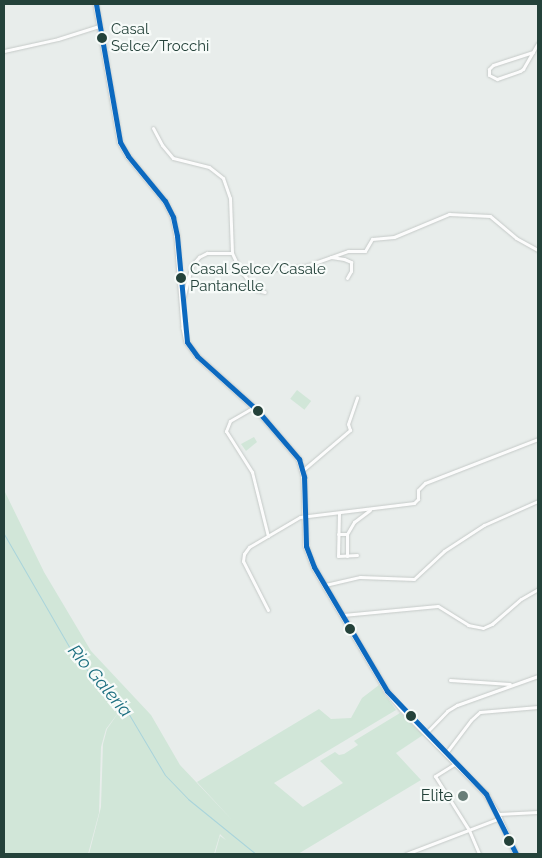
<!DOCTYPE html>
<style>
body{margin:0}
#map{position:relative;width:542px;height:858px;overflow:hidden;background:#e8edeb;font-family:Raleway,sans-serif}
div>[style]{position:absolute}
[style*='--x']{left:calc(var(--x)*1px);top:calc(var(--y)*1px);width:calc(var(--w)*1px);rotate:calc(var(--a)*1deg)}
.green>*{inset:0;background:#d1e6d8;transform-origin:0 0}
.stream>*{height:1px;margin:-0.5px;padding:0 0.5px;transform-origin:0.5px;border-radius:0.5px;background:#a9d4db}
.roads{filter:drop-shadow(0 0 1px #c5cac8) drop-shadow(0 0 1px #c5cac8)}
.minor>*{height:3px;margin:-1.5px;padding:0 1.5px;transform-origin:1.5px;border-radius:1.5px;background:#fcfcfc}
.secondary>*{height:4.5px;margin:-2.25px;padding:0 2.25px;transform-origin:2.25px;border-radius:2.25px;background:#fcfcfc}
.bus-1>*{height:5px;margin:-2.5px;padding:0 2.5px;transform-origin:2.5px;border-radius:2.5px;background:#0c69bf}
.dots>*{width:14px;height:14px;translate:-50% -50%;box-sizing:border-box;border:2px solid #f7fbf9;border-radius:50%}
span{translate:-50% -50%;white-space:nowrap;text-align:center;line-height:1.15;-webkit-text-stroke:4.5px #f7fbf9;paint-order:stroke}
.bus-label{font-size:15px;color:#24423a}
.left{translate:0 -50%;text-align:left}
.poi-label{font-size:16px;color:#24423a}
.right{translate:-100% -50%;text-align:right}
.water-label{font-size:18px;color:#1c6f80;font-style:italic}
.frame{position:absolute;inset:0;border:5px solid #24423a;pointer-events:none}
</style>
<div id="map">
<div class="green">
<i style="left:297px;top:390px;width:18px;height:11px;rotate:38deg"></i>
<i style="clip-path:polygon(254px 437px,257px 442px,246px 451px,241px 444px)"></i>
<i style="clip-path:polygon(4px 490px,44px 572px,91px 651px,151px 715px,180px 765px,233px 821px,197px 782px,319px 709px,331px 719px,351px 718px,362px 698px,379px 685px,386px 697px,382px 698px,387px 697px,396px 710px,274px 783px,303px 807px,256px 835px,343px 783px,320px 761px,335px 752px,339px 755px,344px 754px,358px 745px,354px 741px,400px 713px,423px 735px,396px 753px,421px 780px,298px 854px,215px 854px,220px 836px,226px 840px,220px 834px,214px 854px,89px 854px,101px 807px,103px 744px,107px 729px,121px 709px,106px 729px,101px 747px,99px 813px,88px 854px,4px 853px)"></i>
</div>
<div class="stream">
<i style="--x:4;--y:534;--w:134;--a:60"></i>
<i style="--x:71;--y:650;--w:36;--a:51"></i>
<i style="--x:94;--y:678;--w:41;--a:43"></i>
<i style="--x:124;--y:706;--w:80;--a:59.3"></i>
<i style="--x:165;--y:775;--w:33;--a:46"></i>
<i style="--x:188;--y:799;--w:87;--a:39"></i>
</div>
<div class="roads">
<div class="minor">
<i style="--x:4;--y:51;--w:55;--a:-12.5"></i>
<i style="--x:58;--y:39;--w:43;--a:-17.6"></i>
<i style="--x:533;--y:52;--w:42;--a:162"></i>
<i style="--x:493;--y:65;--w:6;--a:135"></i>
<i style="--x:489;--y:69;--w:6;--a:90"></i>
<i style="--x:489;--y:75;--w:9;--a:27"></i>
<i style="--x:497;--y:79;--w:24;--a:-19"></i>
<i style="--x:520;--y:71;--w:4;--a:-34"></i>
<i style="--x:523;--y:69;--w:30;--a:-60"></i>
<i style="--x:153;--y:128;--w:19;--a:62"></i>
<i style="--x:162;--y:145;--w:17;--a:50"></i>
<i style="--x:173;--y:158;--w:37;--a:14"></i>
<i style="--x:209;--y:167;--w:18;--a:38"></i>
<i style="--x:223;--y:178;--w:21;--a:71"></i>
<i style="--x:230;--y:198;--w:55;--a:87.9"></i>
<i style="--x:331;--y:257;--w:13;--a:9"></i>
<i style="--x:344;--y:259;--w:8;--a:23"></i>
<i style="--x:351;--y:262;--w:9;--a:90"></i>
<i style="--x:351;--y:271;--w:8;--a:120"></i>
<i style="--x:241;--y:271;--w:24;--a:52"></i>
<i style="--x:256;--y:290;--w:9;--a:13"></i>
<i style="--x:183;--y:300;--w:36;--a:-76"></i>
<i style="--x:192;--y:265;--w:11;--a:-49"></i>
<i style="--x:199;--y:257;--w:9;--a:-27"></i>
<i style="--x:207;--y:253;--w:25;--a:0"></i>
<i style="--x:232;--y:253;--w:19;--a:65"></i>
<i style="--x:240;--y:270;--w:8;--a:14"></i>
<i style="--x:248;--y:272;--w:58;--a:-5.9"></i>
<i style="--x:306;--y:266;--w:45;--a:-19.7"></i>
<i style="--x:348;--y:251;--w:17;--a:0"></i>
<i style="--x:365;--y:251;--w:14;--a:-60"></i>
<i style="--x:372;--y:239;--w:22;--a:-5"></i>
<i style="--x:394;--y:237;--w:60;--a:-22.7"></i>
<i style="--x:449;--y:214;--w:41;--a:2.8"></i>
<i style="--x:490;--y:216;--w:34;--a:40"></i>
<i style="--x:516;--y:238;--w:25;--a:29"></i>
<i style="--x:254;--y:407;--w:28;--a:150"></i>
<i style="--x:230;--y:421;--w:11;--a:112"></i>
<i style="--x:226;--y:431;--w:49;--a:57.6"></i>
<i style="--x:252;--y:472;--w:66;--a:76"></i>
<i style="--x:303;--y:470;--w:62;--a:-40.4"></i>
<i style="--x:350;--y:430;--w:6;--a:-108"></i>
<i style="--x:348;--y:424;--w:28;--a:-71"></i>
<i style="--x:339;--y:513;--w:43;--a:91.3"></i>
<i style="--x:338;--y:556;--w:19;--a:-3"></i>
<i style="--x:338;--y:534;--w:9;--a:0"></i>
<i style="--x:347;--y:534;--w:14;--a:-60"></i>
<i style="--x:354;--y:522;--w:20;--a:-37"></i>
<i style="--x:347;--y:534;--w:22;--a:90"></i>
<i style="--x:325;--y:585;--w:36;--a:-13"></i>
<i style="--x:360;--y:577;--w:54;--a:2.1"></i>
<i style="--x:414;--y:579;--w:41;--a:-43"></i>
<i style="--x:444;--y:551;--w:48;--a:-33"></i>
<i style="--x:484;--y:525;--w:59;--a:-24"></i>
<i style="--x:268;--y:610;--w:55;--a:-117"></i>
<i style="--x:243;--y:561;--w:7;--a:-82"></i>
<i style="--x:244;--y:554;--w:9;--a:-54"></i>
<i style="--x:249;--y:547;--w:59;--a:-30.5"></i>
<i style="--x:300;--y:517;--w:115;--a:-7"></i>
<i style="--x:414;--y:503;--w:6;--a:-45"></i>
<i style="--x:418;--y:499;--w:9;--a:-90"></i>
<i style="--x:418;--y:490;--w:10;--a:-45"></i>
<i style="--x:425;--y:483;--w:121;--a:-21.3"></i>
<i style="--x:343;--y:615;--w:95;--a:-5.4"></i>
<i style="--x:438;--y:606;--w:36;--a:32"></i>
<i style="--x:468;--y:625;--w:15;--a:11"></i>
<i style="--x:483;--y:628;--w:10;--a:-24"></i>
<i style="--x:492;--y:624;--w:38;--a:-41"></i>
<i style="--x:521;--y:599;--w:20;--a:-30"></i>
<i style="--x:450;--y:680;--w:60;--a:3.8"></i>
<i style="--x:426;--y:733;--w:30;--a:-46"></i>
<i style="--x:447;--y:711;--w:12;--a:-31"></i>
<i style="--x:457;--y:705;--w:86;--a:-19.7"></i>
<i style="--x:446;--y:753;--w:41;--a:-52.9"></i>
<i style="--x:471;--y:720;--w:12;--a:-42"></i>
<i style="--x:480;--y:712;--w:58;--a:-4.9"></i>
<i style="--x:456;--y:763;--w:25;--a:148"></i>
<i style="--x:435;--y:776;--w:64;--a:57.8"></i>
<i style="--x:469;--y:830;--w:26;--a:67"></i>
<i style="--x:498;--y:814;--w:40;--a:-2.9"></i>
<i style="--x:406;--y:854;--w:101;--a:-21"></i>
</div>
<div class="secondary">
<i style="--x:96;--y:4;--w:140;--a:80.1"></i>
<i style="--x:120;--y:142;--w:16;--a:60"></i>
<i style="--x:128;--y:156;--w:58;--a:50.6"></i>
<i style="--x:165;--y:201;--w:18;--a:63"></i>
<i style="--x:173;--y:217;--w:19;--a:78"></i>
<i style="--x:177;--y:236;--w:92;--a:85.6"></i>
<i style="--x:184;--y:328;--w:14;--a:78"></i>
<i style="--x:187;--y:342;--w:17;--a:54"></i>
<i style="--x:197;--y:356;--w:81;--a:42"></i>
<i style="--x:257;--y:410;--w:65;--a:49.4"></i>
<i style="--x:299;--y:459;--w:19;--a:74"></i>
<i style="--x:304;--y:477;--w:69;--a:88.3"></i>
<i style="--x:306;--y:546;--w:22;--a:69"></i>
<i style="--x:314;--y:567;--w:144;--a:59.5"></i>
<i style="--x:387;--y:691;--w:23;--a:50"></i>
<i style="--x:402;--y:709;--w:120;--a:45.3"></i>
<i style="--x:486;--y:794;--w:22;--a:60"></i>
<i style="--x:497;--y:813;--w:45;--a:65.1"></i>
</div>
</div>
<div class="bus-1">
<i style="--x:96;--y:4;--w:140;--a:80.1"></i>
<i style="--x:120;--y:142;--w:16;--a:60"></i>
<i style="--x:128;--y:156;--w:58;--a:50.6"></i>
<i style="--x:165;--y:201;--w:18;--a:63"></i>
<i style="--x:173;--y:217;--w:19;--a:78"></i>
<i style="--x:177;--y:236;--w:106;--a:84.6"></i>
<i style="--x:187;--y:342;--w:17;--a:54"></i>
<i style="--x:197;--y:356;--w:81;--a:42"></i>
<i style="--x:257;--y:410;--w:65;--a:49.4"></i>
<i style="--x:299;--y:459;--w:19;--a:74"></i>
<i style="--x:304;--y:477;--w:69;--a:88.3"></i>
<i style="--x:306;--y:546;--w:22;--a:69"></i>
<i style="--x:314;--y:567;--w:144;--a:59.5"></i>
<i style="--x:387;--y:691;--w:143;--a:46.1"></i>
<i style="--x:486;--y:794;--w:67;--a:63.4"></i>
</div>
<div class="dots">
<i style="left:102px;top:38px;background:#24423a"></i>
<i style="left:181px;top:278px;background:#24423a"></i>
<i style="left:258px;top:411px;background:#24423a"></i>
<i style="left:350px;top:629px;background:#24423a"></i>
<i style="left:411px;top:716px;background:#24423a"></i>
<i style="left:463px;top:796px;background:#697e78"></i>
<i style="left:509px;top:841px;background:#24423a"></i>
</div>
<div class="bus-label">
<span class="left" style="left:111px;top:38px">Casal<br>Selce/Trocchi</span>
<span class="left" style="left:190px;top:278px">Casal Selce/Casale<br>Pantanelle</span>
</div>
<div class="poi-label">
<span class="right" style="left:453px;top:796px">Elite</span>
</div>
<div class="water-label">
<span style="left:100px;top:681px;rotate:50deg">Rio Galeria</span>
</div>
<div class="frame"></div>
</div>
